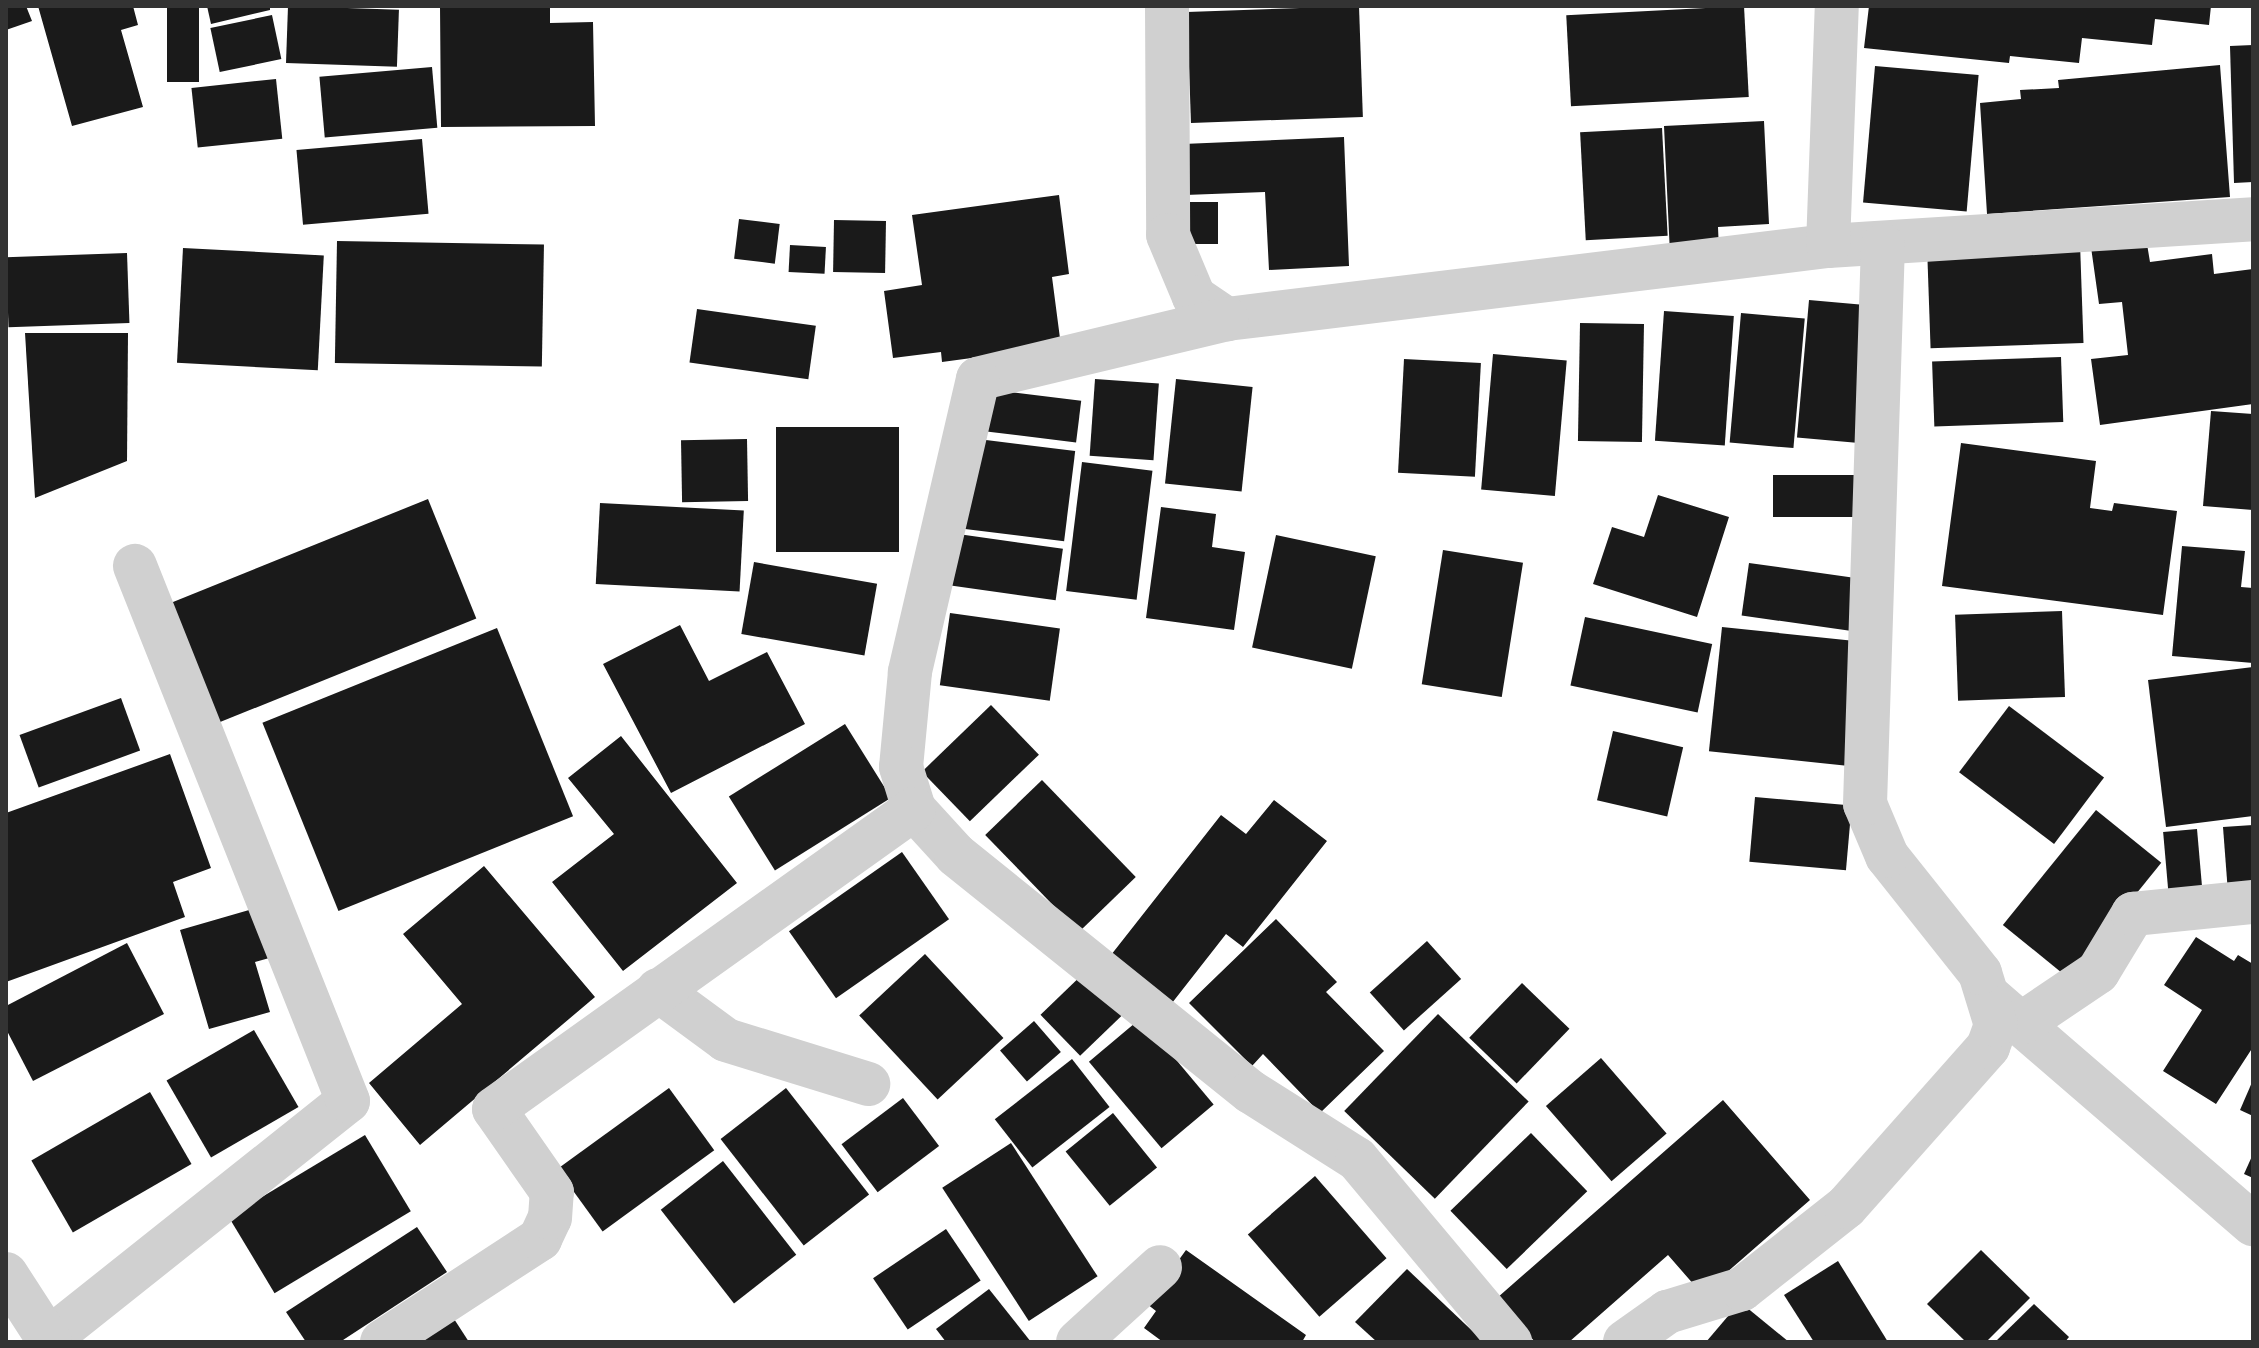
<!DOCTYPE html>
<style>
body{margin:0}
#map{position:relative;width:2259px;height:1348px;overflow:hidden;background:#fff;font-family:Arial,sans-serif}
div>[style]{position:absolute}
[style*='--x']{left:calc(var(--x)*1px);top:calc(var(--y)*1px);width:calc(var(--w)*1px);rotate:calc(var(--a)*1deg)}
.building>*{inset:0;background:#1a1a1a;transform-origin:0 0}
.minor>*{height:44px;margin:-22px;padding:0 22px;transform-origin:22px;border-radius:22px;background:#d0d0d0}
.tertiary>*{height:44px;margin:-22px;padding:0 22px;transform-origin:22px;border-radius:22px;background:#d0d0d0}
span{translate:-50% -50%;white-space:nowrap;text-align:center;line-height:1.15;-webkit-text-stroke:8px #fff;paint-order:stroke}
.frame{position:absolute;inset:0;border:8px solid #333;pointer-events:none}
</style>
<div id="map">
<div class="building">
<i style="clip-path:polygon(6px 6px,26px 6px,32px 21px,6px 30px)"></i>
<i style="clip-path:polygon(38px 6px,133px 6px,138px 25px,121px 30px,143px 107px,72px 126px)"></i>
<i style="left:167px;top:6px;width:32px;height:76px"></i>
<i style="clip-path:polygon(207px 6px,270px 6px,270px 10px,211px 24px)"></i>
<i style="left:288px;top:6px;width:111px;height:57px;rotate:2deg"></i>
<i style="clip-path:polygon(440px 6px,550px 6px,550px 23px,593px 22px,595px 126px,441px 127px)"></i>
<i style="left:1359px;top:6px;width:111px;height:172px;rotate:88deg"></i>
<i style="left:1744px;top:6px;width:91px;height:178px;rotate:87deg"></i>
<i style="clip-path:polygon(1869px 6px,2211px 6px,2209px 25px,2155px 19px,2152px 45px,2082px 38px,2079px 63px,2010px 56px,2009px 63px,1864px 48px)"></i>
<i style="left:272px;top:15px;width:45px;height:63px;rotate:78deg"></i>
<i style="clip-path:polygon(2253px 45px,2253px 182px,2234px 183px,2230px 46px)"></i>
<i style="clip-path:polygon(2220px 65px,2230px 197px,1987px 214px,1980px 103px,2021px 99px,2020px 90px,2059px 88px,2058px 80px)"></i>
<i style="left:1875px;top:66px;width:104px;height:137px;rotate:5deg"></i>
<i style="left:432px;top:67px;width:61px;height:113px;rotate:85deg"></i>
<i style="left:276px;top:79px;width:60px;height:85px;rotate:84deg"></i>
<i style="clip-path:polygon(1764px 121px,1769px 224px,1718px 227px,1719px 251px,1670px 254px,1664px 126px)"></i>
<i style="left:1662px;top:128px;width:108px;height:82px;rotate:87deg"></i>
<i style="clip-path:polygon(1344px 137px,1349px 266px,1269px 270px,1265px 192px,1185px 195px,1183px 144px)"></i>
<i style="left:422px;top:139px;width:75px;height:126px;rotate:85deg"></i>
<i style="clip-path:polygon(1059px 195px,1069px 274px,1052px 277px,1061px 346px,942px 362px,941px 352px,893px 358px,884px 291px,922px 285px,912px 215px)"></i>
<i style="left:1183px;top:202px;width:35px;height:42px"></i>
<i style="left:739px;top:219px;width:41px;height:40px;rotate:7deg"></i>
<i style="left:834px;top:220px;width:52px;height:52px;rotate:1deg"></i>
<i style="clip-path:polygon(2145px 232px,2150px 262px,2212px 254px,2214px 274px,2253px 269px,2253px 404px,2100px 425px,2091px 359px,2128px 355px,2122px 302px,2099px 304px,2090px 240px)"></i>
<i style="left:337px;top:241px;width:207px;height:122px;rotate:1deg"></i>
<i style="left:2080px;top:243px;width:100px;height:153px;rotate:88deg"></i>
<i style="left:790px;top:245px;width:36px;height:27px;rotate:3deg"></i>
<i style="left:183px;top:248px;width:141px;height:115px;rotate:3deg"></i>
<i style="left:127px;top:253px;width:70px;height:121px;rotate:88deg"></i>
<i style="left:1809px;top:300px;width:65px;height:138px;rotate:5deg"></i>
<i style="left:697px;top:309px;width:120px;height:54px;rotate:8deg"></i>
<i style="left:1664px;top:311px;width:70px;height:130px;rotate:4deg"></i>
<i style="left:1741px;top:313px;width:64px;height:130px;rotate:5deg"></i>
<i style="left:1580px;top:323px;width:64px;height:118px;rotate:1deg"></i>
<i style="clip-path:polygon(25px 333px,128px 333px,127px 461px,35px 498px)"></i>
<i style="left:1493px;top:354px;width:74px;height:136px;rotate:5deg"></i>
<i style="left:2061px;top:357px;width:65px;height:129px;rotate:88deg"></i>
<i style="left:1404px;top:359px;width:77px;height:114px;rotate:3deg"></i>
<i style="left:1095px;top:379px;width:64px;height:77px;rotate:4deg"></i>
<i style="left:1176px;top:379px;width:77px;height:105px;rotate:6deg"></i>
<i style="left:977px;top:388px;width:105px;height:42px;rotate:7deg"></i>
<i style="clip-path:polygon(2211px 411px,2253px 414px,2253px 510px,2203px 506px)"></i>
<i style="left:899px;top:427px;width:125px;height:123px;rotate:90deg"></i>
<i style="left:970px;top:438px;width:106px;height:91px;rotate:7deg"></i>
<i style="left:747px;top:439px;width:62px;height:66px;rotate:89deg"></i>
<i style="clip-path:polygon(1961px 443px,2096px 461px,2090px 508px,2112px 511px,2114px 503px,2177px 511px,2163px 615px,1942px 586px)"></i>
<i style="left:1082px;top:462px;width:71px;height:130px;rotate:7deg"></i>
<i style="left:1773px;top:475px;width:82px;height:42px"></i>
<i style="clip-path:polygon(1658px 495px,1729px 517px,1697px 617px,1593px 584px,1612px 527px,1644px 537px)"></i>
<i style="left:428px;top:499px;width:129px;height:283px;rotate:68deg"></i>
<i style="left:600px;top:503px;width:144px;height:81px;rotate:3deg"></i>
<i style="clip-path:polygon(1161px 507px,1216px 514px,1212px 547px,1245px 552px,1234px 630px,1146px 618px)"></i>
<i style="left:951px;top:533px;width:113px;height:52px;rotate:8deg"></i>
<i style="left:1276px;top:535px;width:102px;height:115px;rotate:12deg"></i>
<i style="clip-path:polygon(2182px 546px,2245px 551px,2241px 587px,2253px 588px,2253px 663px,2172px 656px)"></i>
<i style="left:1443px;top:550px;width:81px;height:136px;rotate:9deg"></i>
<i style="left:754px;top:562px;width:125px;height:73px;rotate:10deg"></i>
<i style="left:1749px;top:563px;width:120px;height:53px;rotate:8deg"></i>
<i style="left:2062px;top:611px;width:86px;height:107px;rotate:88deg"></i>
<i style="left:950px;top:613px;width:111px;height:73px;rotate:8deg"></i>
<i style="left:1585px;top:617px;width:130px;height:70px;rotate:12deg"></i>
<i style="clip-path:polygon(680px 625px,709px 681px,767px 652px,805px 724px,671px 793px,603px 664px)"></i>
<i style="left:1722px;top:627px;width:141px;height:125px;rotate:6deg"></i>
<i style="left:497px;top:628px;width:203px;height:253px;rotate:68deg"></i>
<i style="clip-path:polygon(2253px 667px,2253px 816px,2166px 827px,2148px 680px)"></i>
<i style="left:121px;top:698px;width:56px;height:108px;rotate:70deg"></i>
<i style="left:991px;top:705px;width:69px;height:96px;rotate:46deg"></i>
<i style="left:2009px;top:706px;width:119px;height:83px;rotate:37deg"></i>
<i style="left:845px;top:724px;width:87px;height:137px;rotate:58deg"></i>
<i style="left:1613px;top:731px;width:72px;height:71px;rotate:13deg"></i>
<i style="clip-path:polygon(621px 736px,737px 883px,623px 971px,552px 882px,614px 834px,568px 778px)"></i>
<i style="clip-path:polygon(170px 754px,211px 868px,173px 882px,185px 917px,6px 982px,6px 813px)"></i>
<i style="left:1042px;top:780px;width:135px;height:79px;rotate:46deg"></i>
<i style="left:1755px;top:797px;width:97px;height:65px;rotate:5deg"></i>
<i style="clip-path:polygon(1274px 800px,1327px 841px,1243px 947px,1226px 934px,1172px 1003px,1111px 955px,1221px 815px,1246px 834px)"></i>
<i style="left:2096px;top:810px;width:84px;height:148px;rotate:39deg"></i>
<i style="clip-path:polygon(2253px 825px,2253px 891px,2228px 893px,2223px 827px)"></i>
<i style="left:2197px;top:829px;width:69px;height:34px;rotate:85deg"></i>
<i style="left:902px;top:852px;width:82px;height:138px;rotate:55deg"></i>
<i style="clip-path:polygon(484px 866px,595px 997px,420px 1145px,369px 1083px,462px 1004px,403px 934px)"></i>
<i style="clip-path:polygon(266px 905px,280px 955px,255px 962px,270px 1012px,209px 1029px,180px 930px)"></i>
<i style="clip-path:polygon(1276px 919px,1337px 982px,1326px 992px,1384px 1051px,1320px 1113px,1263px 1054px,1252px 1066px,1189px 1003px)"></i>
<i style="clip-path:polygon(2196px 937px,2234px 961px,2238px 955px,2253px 964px,2253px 1047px,2216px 1104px,2163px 1071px,2202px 1010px,2164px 985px)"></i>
<i style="left:1427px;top:941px;width:51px;height:77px;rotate:48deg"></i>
<i style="clip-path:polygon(127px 943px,164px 1014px,33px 1081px,6px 1029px,6px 1006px)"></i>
<i style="left:925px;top:954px;width:115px;height:90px;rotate:47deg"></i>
<i style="left:1088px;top:969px;width:57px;height:66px;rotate:46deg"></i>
<i style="left:1522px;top:983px;width:66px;height:76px;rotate:44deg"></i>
<i style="left:1438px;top:1014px;width:126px;height:135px;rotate:44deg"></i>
<i style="left:1141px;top:1018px;width:113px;height:68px;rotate:50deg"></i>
<i style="left:1034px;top:1021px;width:41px;height:45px;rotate:49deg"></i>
<i style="left:254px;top:1030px;width:89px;height:101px;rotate:60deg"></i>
<i style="left:1601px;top:1058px;width:100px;height:73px;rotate:49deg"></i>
<i style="left:1072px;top:1059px;width:61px;height:98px;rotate:52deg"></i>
<i style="clip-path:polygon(2253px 1080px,2253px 1116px,2240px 1110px)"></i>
<i style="left:669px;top:1088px;width:77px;height:138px;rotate:54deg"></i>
<i style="left:786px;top:1088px;width:135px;height:83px;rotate:52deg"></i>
<i style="left:150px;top:1092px;width:83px;height:137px;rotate:60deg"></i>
<i style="left:903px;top:1098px;width:60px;height:77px;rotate:53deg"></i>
<i style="clip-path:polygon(1723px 1100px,1810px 1200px,1702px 1294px,1668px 1255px,1569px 1342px,1535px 1342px,1497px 1298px)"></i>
<i style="left:1113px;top:1113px;width:70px;height:61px;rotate:51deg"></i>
<i style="left:1531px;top:1133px;width:81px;height:112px;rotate:46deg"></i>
<i style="left:365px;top:1135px;width:89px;height:159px;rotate:59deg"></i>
<i style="left:1011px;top:1143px;width:159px;height:82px;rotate:57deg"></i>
<i style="clip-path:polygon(2253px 1154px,2253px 1178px,2244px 1174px)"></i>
<i style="left:723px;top:1161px;width:119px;height:79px;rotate:52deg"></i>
<i style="left:1315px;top:1176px;width:109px;height:89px;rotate:49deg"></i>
<i style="clip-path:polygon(417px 1227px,447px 1272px,340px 1342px,306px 1342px,286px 1312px)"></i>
<i style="left:946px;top:1229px;width:62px;height:88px;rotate:56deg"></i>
<i style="clip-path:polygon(1186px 1250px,1306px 1335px,1302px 1342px,1163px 1342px,1144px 1328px,1156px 1311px,1147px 1304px)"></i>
<i style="clip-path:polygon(1981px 1250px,2030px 1298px,1986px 1342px,1966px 1342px,1927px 1304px)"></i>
<i style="clip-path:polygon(1838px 1261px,1888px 1342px,1814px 1342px,1784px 1295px)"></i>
<i style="clip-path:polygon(1407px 1269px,1484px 1342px,1377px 1342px,1355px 1322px)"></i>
<i style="clip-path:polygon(989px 1289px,1031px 1342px,946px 1342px,936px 1329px)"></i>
<i style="clip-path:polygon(1740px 1302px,1789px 1342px,1706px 1342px)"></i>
<i style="clip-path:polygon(2034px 1304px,2069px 1337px,2065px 1342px,1995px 1342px)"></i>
<i style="clip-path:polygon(445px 1305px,469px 1342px,388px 1342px)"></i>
</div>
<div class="minor">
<i style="--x:1167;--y:6;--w:229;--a:89.7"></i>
<i style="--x:1168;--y:235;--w:67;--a:67.2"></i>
<i style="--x:1194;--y:297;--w:40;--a:34"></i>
<i style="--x:1227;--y:319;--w:605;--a:-6.93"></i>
<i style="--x:1828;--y:246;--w:426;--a:-3.6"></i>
<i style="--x:1828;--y:246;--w:240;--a:-87.9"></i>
<i style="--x:1227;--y:319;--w:256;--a:166.5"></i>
<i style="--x:978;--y:379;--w:301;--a:103.1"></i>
<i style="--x:910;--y:672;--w:95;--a:95.4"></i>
<i style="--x:901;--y:767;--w:44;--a:72.8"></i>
<i style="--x:914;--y:809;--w:62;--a:47.6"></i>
<i style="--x:956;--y:855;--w:378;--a:38.8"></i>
<i style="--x:1251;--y:1092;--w:125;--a:32.3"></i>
<i style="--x:1357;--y:1159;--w:239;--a:50.1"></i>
<i style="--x:658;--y:990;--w:84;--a:36.3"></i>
<i style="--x:726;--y:1040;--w:149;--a:17.2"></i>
<i style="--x:1992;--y:999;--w:345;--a:40.8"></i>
<i style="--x:2024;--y:1022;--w:89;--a:-34"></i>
<i style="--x:2098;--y:972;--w:68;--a:-58.9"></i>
<i style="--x:2133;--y:914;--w:121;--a:-5.7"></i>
<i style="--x:45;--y:1342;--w:387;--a:-38.5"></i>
<i style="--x:348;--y:1101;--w:576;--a:-111.71"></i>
<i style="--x:382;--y:1342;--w:189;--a:-33.1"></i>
<i style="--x:540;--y:1239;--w:23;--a:-65"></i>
<i style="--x:550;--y:1218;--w:26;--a:-86"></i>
<i style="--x:552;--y:1192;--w:101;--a:-124.9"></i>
<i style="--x:494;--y:1109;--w:516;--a:-35.54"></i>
<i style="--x:1078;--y:1342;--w:111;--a:-42.4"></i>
<i style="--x:1625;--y:1342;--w:52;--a:-35.5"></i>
<i style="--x:1667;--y:1312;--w:78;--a:-17"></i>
<i style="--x:1742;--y:1289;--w:132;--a:-38.3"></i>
<i style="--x:1846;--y:1207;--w:214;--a:-48.4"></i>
<i style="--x:1988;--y:1047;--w:23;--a:-70"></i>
<i style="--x:1996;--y:1025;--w:54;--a:-107.1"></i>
<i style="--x:1980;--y:973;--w:149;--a:-128.5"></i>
<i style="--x:1887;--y:856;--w:56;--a:-112.9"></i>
<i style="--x:1865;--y:804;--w:559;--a:-88.16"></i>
</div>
<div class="tertiary">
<i style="--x:6;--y:1274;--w:81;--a:57.1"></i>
</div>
<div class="frame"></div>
</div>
